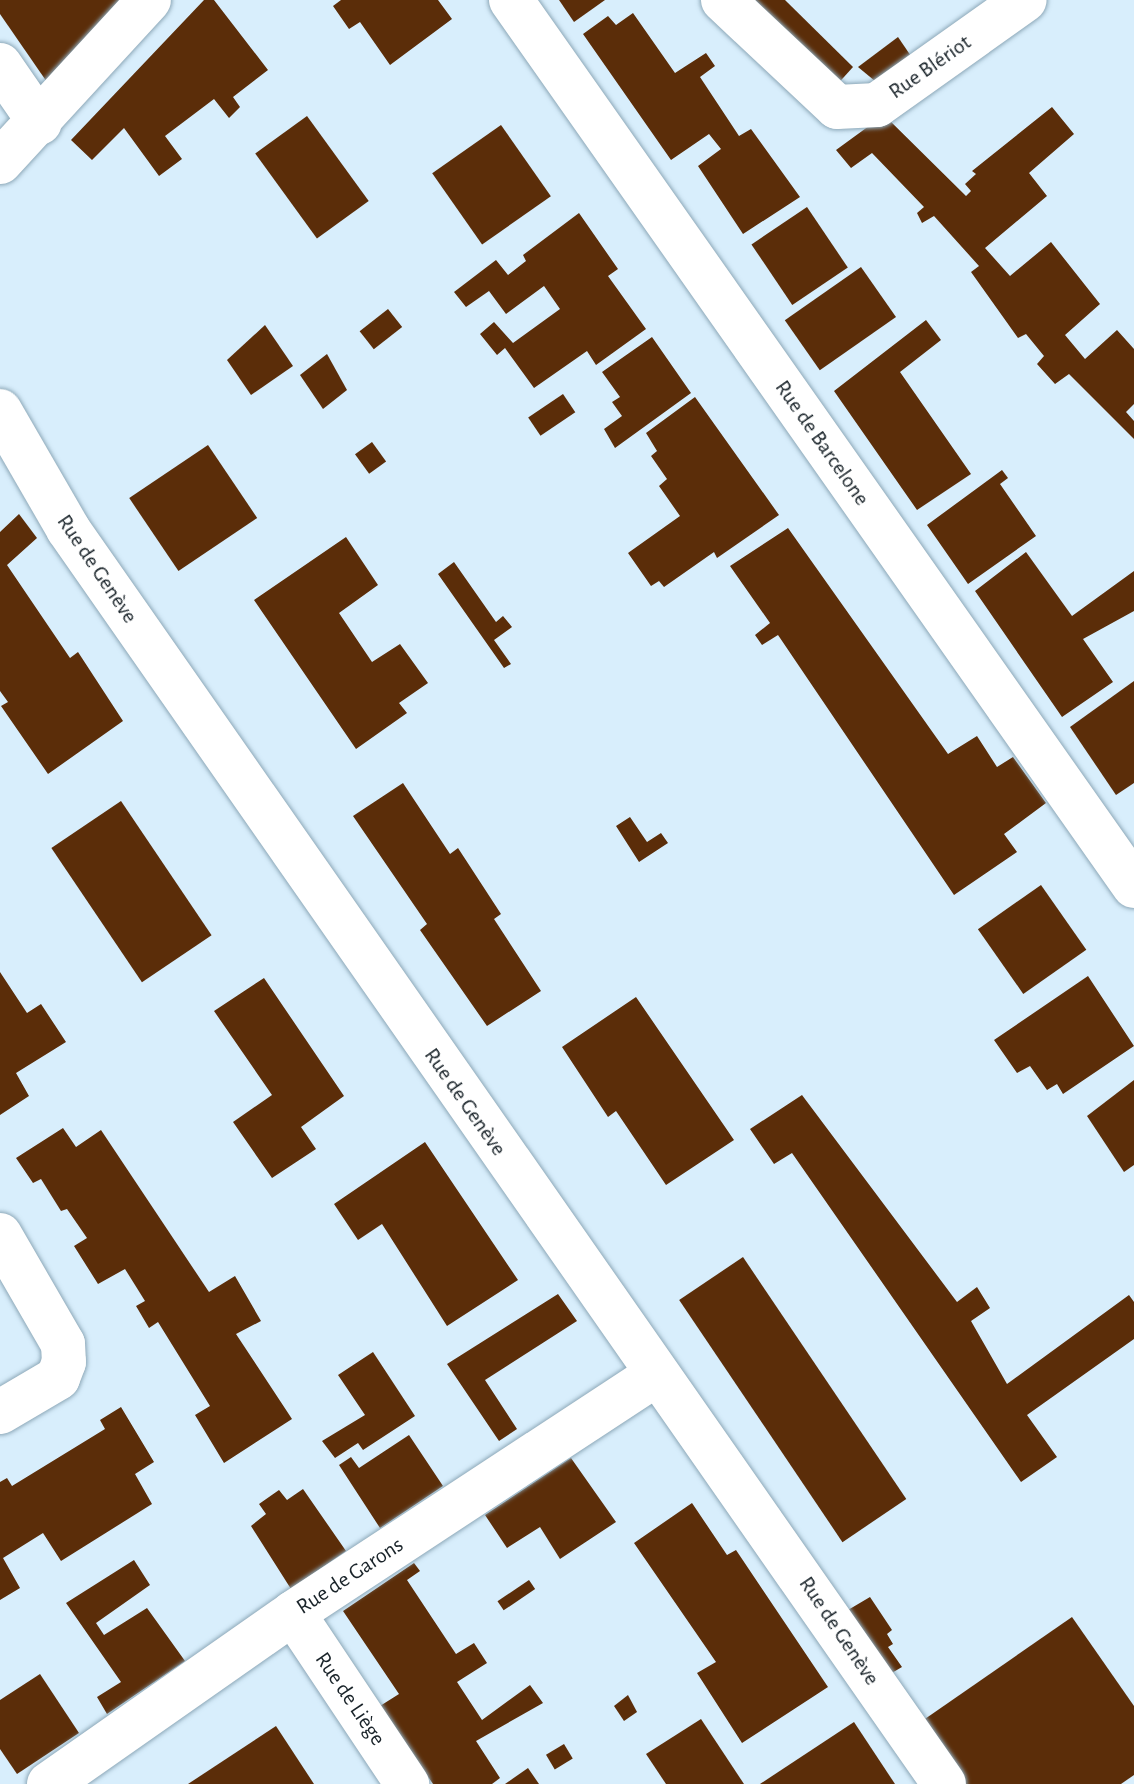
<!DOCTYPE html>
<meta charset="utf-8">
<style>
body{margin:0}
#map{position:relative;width:1134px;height:1784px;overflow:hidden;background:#d8eefc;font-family:"Alegreya Sans",sans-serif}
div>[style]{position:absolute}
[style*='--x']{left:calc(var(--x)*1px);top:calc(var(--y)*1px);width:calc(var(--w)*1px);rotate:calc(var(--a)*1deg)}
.building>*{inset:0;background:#5b2d09;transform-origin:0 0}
.roads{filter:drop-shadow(0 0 2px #8da8b8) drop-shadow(0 0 2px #8da8b8)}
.minor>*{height:44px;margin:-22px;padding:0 22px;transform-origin:22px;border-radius:22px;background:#fff}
span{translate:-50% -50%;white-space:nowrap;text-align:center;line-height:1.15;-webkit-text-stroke:8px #fff;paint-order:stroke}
.street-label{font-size:22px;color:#192329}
</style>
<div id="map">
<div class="building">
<i style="clip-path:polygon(0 0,127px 0,49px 85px,0 14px)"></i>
<i style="clip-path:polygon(204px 0,214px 0,268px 70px,233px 97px,240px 107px,229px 118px,214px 99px,165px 136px,182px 159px,159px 176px,124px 128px,92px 160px,71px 140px)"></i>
<i style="clip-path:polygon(341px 0,438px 0,452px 19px,390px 65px,360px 22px,349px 29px,333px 6px)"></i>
<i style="clip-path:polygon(559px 0,605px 0,574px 22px)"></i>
<i style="clip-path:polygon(756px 0,785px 0,853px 67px,834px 88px,749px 6px)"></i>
<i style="clip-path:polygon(633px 13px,675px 73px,706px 53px,715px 66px,700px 77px,739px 136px,751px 129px,800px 197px,743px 234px,698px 166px,721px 149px,709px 134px,671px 160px,583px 34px,608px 16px,616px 25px)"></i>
<i style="clip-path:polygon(898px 37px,915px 62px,881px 86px,858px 67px)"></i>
<i style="clip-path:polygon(1052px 107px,1074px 134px,1029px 173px,1047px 196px,985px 248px,1010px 276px,1051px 242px,1100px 304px,1065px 335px,1085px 359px,1117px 330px,1134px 349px,1134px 404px,1126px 412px,1134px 421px,1134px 439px,1069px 374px,1055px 384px,1037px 364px,1044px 356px,1026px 334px,1018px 338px,971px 272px,979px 266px,934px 216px,922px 223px,917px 213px,924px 207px,872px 153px,851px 168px,836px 150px,884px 115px,966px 196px,971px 191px,965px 184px,976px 174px,972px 171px)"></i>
<i style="left:307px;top:116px;width:105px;height:64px;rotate:54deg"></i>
<i style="left:501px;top:125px;width:87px;height:84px;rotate:55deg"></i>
<i style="left:807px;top:207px;width:73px;height:67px;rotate:56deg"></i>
<i style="clip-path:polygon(579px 213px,618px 269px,608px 276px,646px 329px,596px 365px,587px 351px,534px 388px,505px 348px,497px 355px,480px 334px,494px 322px,513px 343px,560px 309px,544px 286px,506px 314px,489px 291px,466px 307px,454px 292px,496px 260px,508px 275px,526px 261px,523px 255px)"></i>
<i style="left:861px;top:267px;width:61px;height:93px;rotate:55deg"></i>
<i style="left:388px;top:309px;width:23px;height:36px;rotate:52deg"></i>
<i style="clip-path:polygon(926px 320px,941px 340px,900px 372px,971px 474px,917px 510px,834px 391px)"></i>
<i style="clip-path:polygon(265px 325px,293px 366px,251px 395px,227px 360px)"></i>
<i style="clip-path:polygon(652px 337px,691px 393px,615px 448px,604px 429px,622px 416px,612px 402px,620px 397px,602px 372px)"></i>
<i style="clip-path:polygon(327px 354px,347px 390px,323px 409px,300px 375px)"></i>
<i style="left:563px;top:394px;width:22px;height:42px;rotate:56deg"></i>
<i style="clip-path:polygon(695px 397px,779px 515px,717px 558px,714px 552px,664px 587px,659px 581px,651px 586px,628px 553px,680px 516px,659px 486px,667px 479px,651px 456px,657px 451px,646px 433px)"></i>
<i style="left:372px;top:442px;width:24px;height:21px;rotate:54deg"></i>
<i style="left:208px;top:445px;width:88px;height:95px;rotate:56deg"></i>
<i style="clip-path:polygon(1002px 470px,1008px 478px,1000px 484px,1036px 536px,968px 584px,927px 525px)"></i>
<i style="clip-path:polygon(19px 514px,37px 538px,7px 565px,70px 658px,78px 652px,123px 721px,48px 774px,1px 706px,8px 702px,0 691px,0 532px)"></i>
<i style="clip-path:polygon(788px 528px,948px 754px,977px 736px,997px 767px,1013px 757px,1046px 803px,1004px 834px,1017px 852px,954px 895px,778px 635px,762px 645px,755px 635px,770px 623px,730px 566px)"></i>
<i style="clip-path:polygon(346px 537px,378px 585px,339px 613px,372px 662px,400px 644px,428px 683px,399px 703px,407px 713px,356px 749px,254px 600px)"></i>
<i style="clip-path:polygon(1026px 552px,1072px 616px,1134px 571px,1134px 611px,1083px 639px,1113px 682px,1062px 717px,975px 591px)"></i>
<i style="clip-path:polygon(454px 562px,496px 622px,503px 616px,512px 627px,494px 640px,511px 664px,504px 668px,438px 574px)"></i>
<i style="clip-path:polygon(1134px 681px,1134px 783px,1116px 795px,1070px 727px)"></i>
<i style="clip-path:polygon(403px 783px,450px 854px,458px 848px,501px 914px,494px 919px,541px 991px,487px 1026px,420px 930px,427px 924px,353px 816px)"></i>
<i style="left:121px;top:801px;width:162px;height:84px;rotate:56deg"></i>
<i style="clip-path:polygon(630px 817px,647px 842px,661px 833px,668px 843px,639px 862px,616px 826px)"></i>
<i style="left:1041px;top:885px;width:79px;height:77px;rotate:55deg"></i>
<i style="clip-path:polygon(0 972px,27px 1013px,41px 1004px,66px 1042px,16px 1073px,29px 1096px,0 1115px)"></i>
<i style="clip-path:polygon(1088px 976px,1134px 1046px,1063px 1094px,1057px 1084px,1047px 1090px,1030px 1066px,1017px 1073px,994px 1040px)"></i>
<i style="clip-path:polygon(264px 978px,344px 1096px,301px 1127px,316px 1149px,272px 1178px,233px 1122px,272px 1095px,214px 1011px)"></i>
<i style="clip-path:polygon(636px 997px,734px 1140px,666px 1185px,616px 1111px,608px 1117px,562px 1047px)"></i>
<i style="clip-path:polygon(1134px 1080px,1134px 1165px,1124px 1172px,1087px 1116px)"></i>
<i style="clip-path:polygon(802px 1095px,957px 1302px,977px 1287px,990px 1308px,971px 1321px,1007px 1384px,1129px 1295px,1134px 1302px,1134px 1339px,1027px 1415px,1057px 1457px,1021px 1482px,792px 1153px,774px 1164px,750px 1129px)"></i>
<i style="clip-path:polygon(63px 1128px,76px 1147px,101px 1130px,209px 1292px,235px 1276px,261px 1321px,236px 1334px,292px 1419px,224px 1463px,195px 1415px,210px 1406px,158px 1322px,149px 1328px,136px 1306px,145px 1301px,125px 1269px,98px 1284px,74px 1246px,87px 1238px,67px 1209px,61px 1211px,41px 1179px,33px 1183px,16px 1158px)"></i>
<i style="clip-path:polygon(425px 1142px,518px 1280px,447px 1326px,382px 1224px,358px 1240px,334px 1204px)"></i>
<i style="left:743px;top:1257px;width:292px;height:77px;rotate:56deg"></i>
<i style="clip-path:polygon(558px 1294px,577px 1321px,485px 1380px,517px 1429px,499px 1441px,447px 1364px)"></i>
<i style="clip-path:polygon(373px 1352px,415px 1416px,363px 1450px,358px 1443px,335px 1458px,322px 1441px,365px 1415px,338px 1375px)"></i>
<i style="clip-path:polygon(121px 1407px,154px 1462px,135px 1474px,152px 1504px,61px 1561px,43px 1533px,3px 1558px,20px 1588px,0 1600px,0 1482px,7px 1478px,12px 1486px,105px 1429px,100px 1420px)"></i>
<i style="clip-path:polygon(409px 1435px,443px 1486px,380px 1528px,339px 1465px,351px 1457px,359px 1468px)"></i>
<i style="clip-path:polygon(571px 1458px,616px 1522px,560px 1559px,540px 1527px,507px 1548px,485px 1515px)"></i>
<i style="clip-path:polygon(303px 1489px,346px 1551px,291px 1589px,251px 1526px,266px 1514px,259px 1504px,279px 1490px,287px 1500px)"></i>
<i style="clip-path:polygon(692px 1503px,727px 1555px,736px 1550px,828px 1687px,742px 1743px,697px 1673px,716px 1662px,634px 1543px)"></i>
<i style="clip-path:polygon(134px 1560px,150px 1585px,96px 1623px,104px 1635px,147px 1608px,185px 1661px,107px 1714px,97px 1697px,121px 1682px,66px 1603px)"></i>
<i style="clip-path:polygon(414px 1563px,420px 1571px,407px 1580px,456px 1654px,474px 1643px,487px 1663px,457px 1682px,482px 1720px,530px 1685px,543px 1703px,476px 1741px,500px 1778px,492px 1784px,433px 1784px,380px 1706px,399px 1694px,343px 1611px)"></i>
<i style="left:529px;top:1580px;width:11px;height:38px;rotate:56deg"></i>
<i style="clip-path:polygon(870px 1597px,892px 1630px,887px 1634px,893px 1644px,888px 1647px,902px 1667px,890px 1674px,848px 1610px)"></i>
<i style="clip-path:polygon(1072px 1617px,1134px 1706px,1134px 1775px,1121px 1784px,966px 1784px,922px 1721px)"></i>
<i style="clip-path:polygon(40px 1674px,79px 1733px,17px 1774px,0 1749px,0 1700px)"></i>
<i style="clip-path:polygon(628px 1695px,637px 1712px,624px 1721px,614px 1706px)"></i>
<i style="clip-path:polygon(701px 1719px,744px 1784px,666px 1784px,646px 1754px)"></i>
<i style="clip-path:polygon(854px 1722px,895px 1784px,760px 1784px)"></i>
<i style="clip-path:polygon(276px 1726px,314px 1784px,188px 1784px)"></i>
<i style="left:564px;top:1744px;width:17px;height:21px;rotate:59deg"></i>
<i style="clip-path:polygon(528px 1768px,539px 1784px,505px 1784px)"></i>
</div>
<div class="roads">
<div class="minor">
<i style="--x:511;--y:0;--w:1083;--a:54.89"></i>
<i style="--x:723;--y:0;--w:156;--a:43.2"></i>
<i style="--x:837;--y:107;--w:40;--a:-2.9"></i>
<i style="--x:877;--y:105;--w:181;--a:-35.4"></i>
<i style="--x:0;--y:65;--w:70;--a:55.4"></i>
<i style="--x:0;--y:162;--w:220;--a:-47.4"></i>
<i style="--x:0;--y:411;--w:136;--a:60"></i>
<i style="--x:68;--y:529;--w:1530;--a:55.08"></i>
<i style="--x:0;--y:1235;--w:126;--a:60"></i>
<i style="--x:63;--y:1344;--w:18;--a:87"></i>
<i style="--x:64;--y:1362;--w:17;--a:111"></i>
<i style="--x:58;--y:1378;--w:67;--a:149.6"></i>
<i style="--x:293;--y:1613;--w:206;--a:56.3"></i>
<i style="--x:49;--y:1784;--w:298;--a:-35"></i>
<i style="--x:293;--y:1613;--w:433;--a:-33.3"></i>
</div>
</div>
<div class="street-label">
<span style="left:930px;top:67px;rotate:-35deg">Rue Blériot</span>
<span style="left:822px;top:443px;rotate:55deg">Rue de Barcelone</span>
<span style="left:97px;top:569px;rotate:56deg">Rue de Genève</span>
<span style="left:465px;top:1102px;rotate:55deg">Rue de Genève</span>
<span style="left:350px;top:1576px;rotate:-33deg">Rue de Garons</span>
<span style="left:839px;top:1631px;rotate:56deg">Rue de Genève</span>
<span style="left:350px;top:1699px;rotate:56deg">Rue de Liège</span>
</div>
</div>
